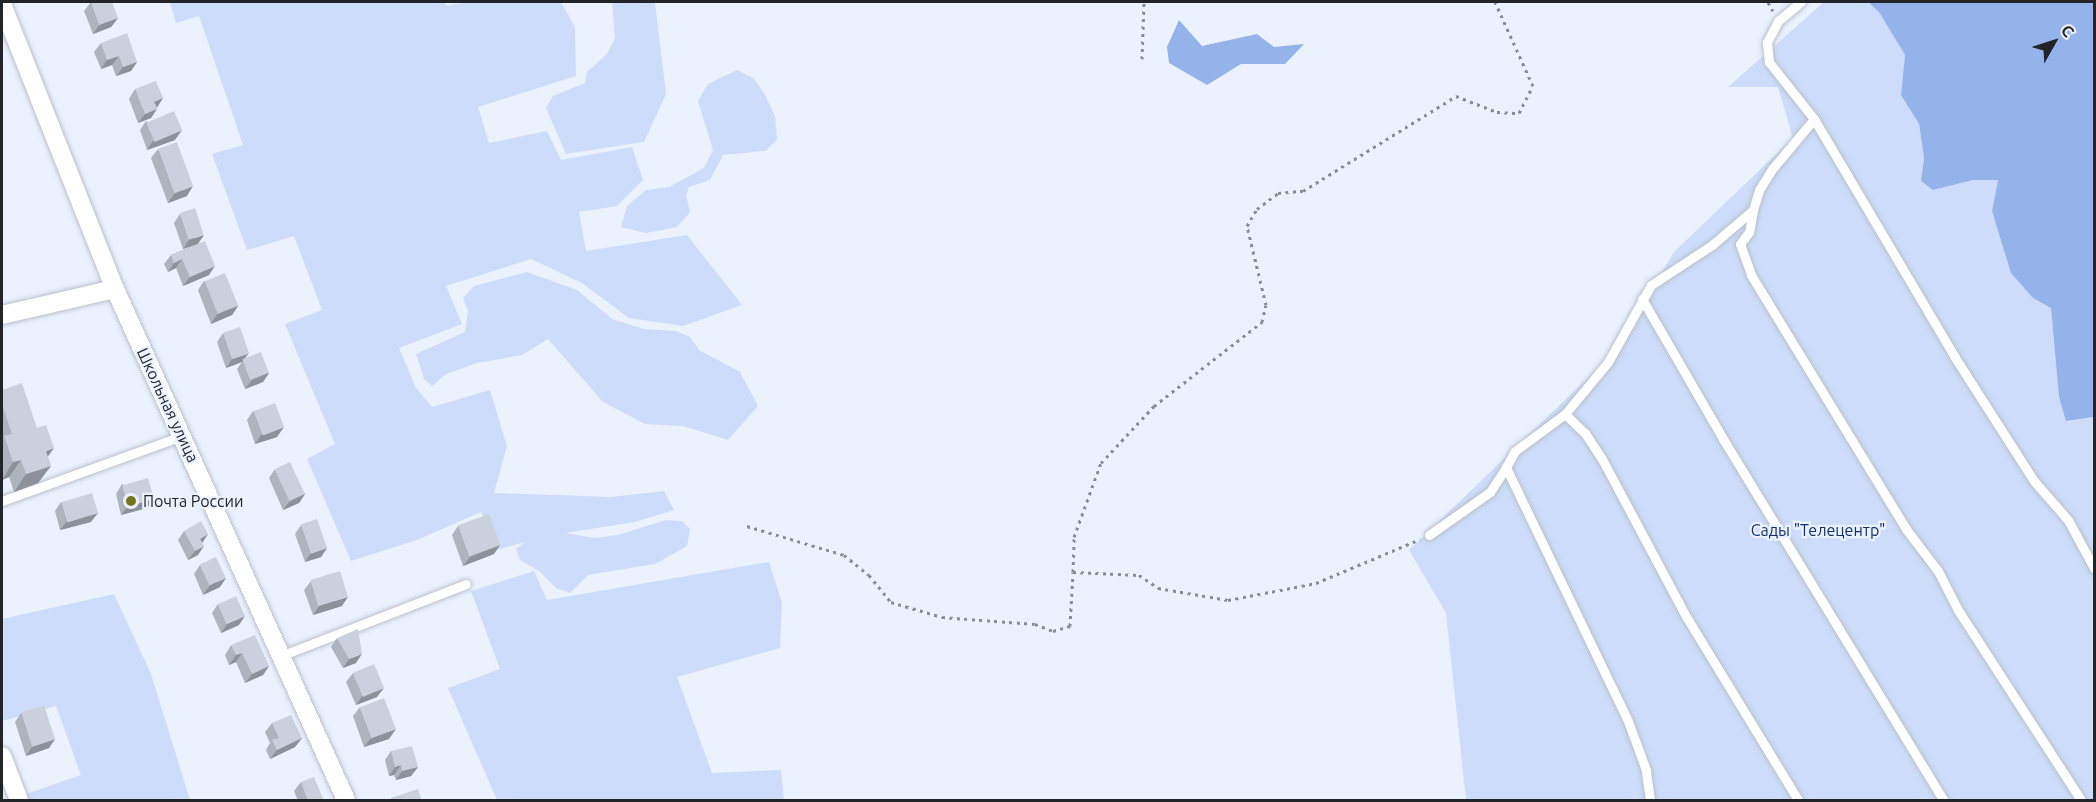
<!DOCTYPE html>
<meta charset="utf-8">
<style>
body{margin:0}
#map{position:relative;width:2096px;height:802px;overflow:hidden;background:#ebf2fe;font-family:Ubuntu,sans-serif}
div>[style]{position:absolute}
[style*='--x']{left:calc(var(--x)*1px);top:calc(var(--y)*1px);width:calc(var(--w)*1px);rotate:calc(var(--a)*1deg)}
.green>*{inset:0;background:#ccdcfa}
.water>*{inset:0;background:#94b3ea}
.path>*{height:3px;margin-top:-1.5px;transform-origin:0;background:repeating-linear-gradient(90deg,#888c94 0 3px,transparent 0 7.5px)}
.roads{filter:drop-shadow(0 0 2px #bac0cb) drop-shadow(0 0 2px #bac0cb)}
.lane>*{height:9px;margin:-4.5px;padding:0 4.5px;transform-origin:4.5px;border-radius:4.5px;background:#fff}
.street>*{height:18px;margin:-9px;padding:0 9px;transform-origin:9px;border-radius:9px;background:#fff}
.wall>*{inset:0;background:#aeb4bd}
.shaded-wall>*{inset:0;background:#8d929a}
.building>*{inset:0;background:#cad1dc;transform-origin:0 0}
.dots>*{width:16px;height:16px;translate:-50% -50%;box-sizing:border-box;border:3px solid #ebf2fe;border-radius:50%}
span{translate:-50% -50%;white-space:nowrap;text-align:center;line-height:1.15;-webkit-text-stroke:4.5px #ebf2fe;paint-order:stroke}
.street-label{font-size:16px;color:#222428}
.poi-label{font-size:16px;color:#222428}
.left{translate:0 -50%;text-align:left}
.park-label{font-size:16px;color:#0f306f}
.frame{position:absolute;inset:0;border:3px solid #222428;pointer-events:none}
.north{position:absolute;left:2024px;top:12px;width:60px;height:60px;-webkit-text-stroke:4px #ebf2fe;paint-order:stroke;rotate:51deg;font-size:16px;font-weight:700;line-height:24px;text-align:center;color:#222428}
.north::after{content:'';display:block;margin:auto;width:21px;height:27px;background:#222428;clip-path:polygon(50% 0,100% 100%,50% 72%,0 100%)}
</style>
<div id="map">
<div class="green">
<i style="clip-path:polygon(170px 2px,444px 2px,447px 6px,466px 2px,561px 2px,575px 27px,576px 76px,478px 107px,489px 143px,547px 131px,561px 160px,632px 147px,643px 180px,617px 206px,579px 212px,586px 251px,687px 235px,742px 305px,683px 326px,629px 318px,582px 283px,531px 259px,446px 286px,462px 324px,399px 348px,416px 388px,432px 407px,490px 390px,507px 446px,494px 493px,611px 497px,664px 491px,674px 510px,635px 522px,565px 533px,595px 538px,618px 535px,666px 520px,682px 521px,690px 529px,687px 546px,655px 564px,588px 575px,570px 593px,556px 588px,539px 571px,520px 560px,516px 549px,525px 542px,497px 550px,481px 512px,417px 540px,351px 561px,307px 459px,335px 444px,285px 324px,322px 310px,294px 236px,247px 250px,212px 154px,243px 145px,199px 16px,176px 23px)"></i>
<i style="clip-path:polygon(612px 2px,655px 2px,666px 94px,644px 142px,566px 154px,546px 108px,553px 96px,585px 83px,587px 72px,607px 54px,615px 38px)"></i>
<i style="clip-path:polygon(1824px 2px,1868px 2px,1879px 12px,1905px 55px,1901px 95px,1919px 124px,1924px 158px,1921px 181px,1933px 190px,1973px 180px,1998px 180px,1992px 211px,2001px 237px,2033px 298px,2051px 307px,2059px 397px,2067px 421px,2094px 417px,2094px 800px,1466px 800px,1446px 613px,1409px 550px,1615px 352px,1674px 252px,1793px 138px,1778px 87px,1728px 87px)"></i>
<i style="clip-path:polygon(737px 70px,753px 78px,764px 93px,775px 116px,777px 140px,765px 151px,723px 155px,710px 180px,689px 187px,686px 195px,690px 212px,677px 227px,646px 233px,621px 227px,627px 206px,646px 190px,669px 187px,704px 168px,713px 150px,698px 101px,708px 84px)"></i>
<i style="clip-path:polygon(527px 272px,577px 290px,612px 319px,644px 329px,676px 331px,690px 337px,699px 350px,740px 372px,758px 406px,728px 440px,683px 426px,645px 424px,603px 402px,548px 339px,522px 355px,477px 363px,446px 374px,432px 386px,424px 379px,416px 354px,465px 332px,468px 311px,463px 298px,474px 286px)"></i>
<i style="clip-path:polygon(769px 562px,782px 603px,780px 648px,677px 677px,712px 773px,781px 770px,784px 800px,497px 800px,448px 688px,500px 669px,471px 591px,534px 571px,547px 600px)"></i>
<i style="clip-path:polygon(114px 594px,151px 674px,190px 800px,26px 800px,23px 795px,81px 775px,56px 706px,2px 721px,2px 619px)"></i>
</div>
<div class="water">
<i style="clip-path:polygon(1868px 2px,2094px 2px,2094px 417px,2066px 421px,2059px 397px,2051px 308px,2033px 298px,2011px 273px,1992px 211px,1998px 180px,1973px 180px,1933px 190px,1921px 181px,1924px 158px,1919px 124px,1901px 95px,1905px 55px,1879px 12px)"></i>
<i style="clip-path:polygon(1179px 20px,1202px 46px,1257px 34px,1274px 47px,1304px 44px,1285px 64px,1241px 64px,1207px 85px,1169px 63px,1167px 47px)"></i>
</div>
<div class="path">
<i style="--x:1768;--y:2;--w:10;--a:61"></i>
<i style="--x:1142;--y:59;--w:57;--a:-88"></i>
<i style="--x:747;--y:526;--w:101;--a:16.6"></i>
<i style="--x:844;--y:555;--w:32;--a:39"></i>
<i style="--x:869;--y:575;--w:35;--a:51"></i>
<i style="--x:891;--y:602;--w:53;--a:16.4"></i>
<i style="--x:942;--y:617;--w:93;--a:4.3"></i>
<i style="--x:1035;--y:624;--w:19;--a:21"></i>
<i style="--x:1053;--y:631;--w:18;--a:-16"></i>
<i style="--x:1070;--y:626;--w:54;--a:-86.8"></i>
<i style="--x:1073;--y:572;--w:66;--a:2.6"></i>
<i style="--x:1139;--y:575;--w:23;--a:34"></i>
<i style="--x:1158;--y:588;--w:71;--a:9.7"></i>
<i style="--x:1228;--y:600;--w:90;--a:-10.9"></i>
<i style="--x:1316;--y:583;--w:113;--a:-22.9"></i>
<i style="--x:1073;--y:572;--w:35;--a:-88"></i>
<i style="--x:1074;--y:537;--w:79;--a:-70"></i>
<i style="--x:1101;--y:463;--w:78;--a:-47.1"></i>
<i style="--x:1154;--y:406;--w:137;--a:-37.9"></i>
<i style="--x:1262;--y:322;--w:17;--a:-77"></i>
<i style="--x:1266;--y:305;--w:81;--a:-103.5"></i>
<i style="--x:1247;--y:226;--w:20;--a:-60"></i>
<i style="--x:1257;--y:209;--w:26;--a:-37"></i>
<i style="--x:1278;--y:193;--w:25;--a:-5"></i>
<i style="--x:1303;--y:191;--w:180;--a:-31.8"></i>
<i style="--x:1456;--y:96;--w:44;--a:21.3"></i>
<i style="--x:1497;--y:112;--w:22;--a:3"></i>
<i style="--x:1519;--y:113;--w:30;--a:-63"></i>
<i style="--x:1533;--y:86;--w:92;--a:-114.3"></i>
</div>
<div class="roads">
<div class="lane">
<i style="--x:1814;--y:119;--w:275;--a:59.4"></i>
<i style="--x:1954;--y:356;--w:148;--a:57.4"></i>
<i style="--x:2034;--y:481;--w:52;--a:48.9"></i>
<i style="--x:2068;--y:520;--w:55;--a:61.6"></i>
<i style="--x:1753;--y:210;--w:22;--a:100"></i>
<i style="--x:1749;--y:232;--w:15;--a:127"></i>
<i style="--x:1740;--y:244;--w:33;--a:70"></i>
<i style="--x:1751;--y:275;--w:298;--a:58.6"></i>
<i style="--x:1906;--y:529;--w:53;--a:52.7"></i>
<i style="--x:1938;--y:571;--w:44;--a:62.9"></i>
<i style="--x:1958;--y:610;--w:226;--a:57.1"></i>
<i style="--x:1642;--y:299;--w:162;--a:59.9"></i>
<i style="--x:1723;--y:439;--w:423;--a:58.6"></i>
<i style="--x:1565;--y:414;--w:28;--a:44"></i>
<i style="--x:1585;--y:433;--w:31;--a:57"></i>
<i style="--x:1602;--y:459;--w:180;--a:61.9"></i>
<i style="--x:1687;--y:618;--w:213;--a:58.6"></i>
<i style="--x:2;--y:501;--w:191;--a:-19.9"></i>
<i style="--x:1429;--y:535;--w:75;--a:-35.2"></i>
<i style="--x:1490;--y:492;--w:30;--a:-57"></i>
<i style="--x:283;--y:655;--w:196;--a:-21.2"></i>
<i style="--x:1650;--y:800;--w:30;--a:-98"></i>
<i style="--x:1646;--y:770;--w:52;--a:-110.2"></i>
<i style="--x:1628;--y:721;--w:282;--a:-115.7"></i>
<i style="--x:1506;--y:467;--w:18;--a:-61"></i>
<i style="--x:1515;--y:451;--w:62;--a:-36.5"></i>
<i style="--x:1565;--y:414;--w:67;--a:-50.4"></i>
<i style="--x:1608;--y:362;--w:88;--a:-60.8"></i>
<i style="--x:1651;--y:285;--w:73;--a:-33.3"></i>
<i style="--x:1712;--y:245;--w:54;--a:-40.5"></i>
<i style="--x:1753;--y:210;--w:21;--a:-73"></i>
<i style="--x:1759;--y:190;--w:26;--a:-58"></i>
<i style="--x:1773;--y:168;--w:64;--a:-50.1"></i>
<i style="--x:1814;--y:119;--w:73;--a:-128.3"></i>
<i style="--x:1769;--y:62;--w:20;--a:-96"></i>
<i style="--x:1767;--y:42;--w:24;--a:-62"></i>
<i style="--x:1778;--y:21;--w:30;--a:-40"></i>
</div>
<div class="street">
<i style="--x:2;--y:4;--w:307;--a:68.4"></i>
<i style="--x:115;--y:289;--w:561;--a:65.67"></i>
<i style="--x:2;--y:315;--w:116;--a:-13"></i>
<i style="--x:2;--y:756;--w:47;--a:68.9"></i>
</div>
</div>
<div class="wall">
<i style="clip-path:polygon(91px 2px,118px 18px,111px 27px,93px 34px,84px 11px)"></i>
<i style="clip-path:polygon(101px 43px,137px 62px,131px 71px,116px 76px,112px 65px,101px 69px,94px 52px)"></i>
<i style="clip-path:polygon(135px 89px,163px 98px,151px 118px,138px 123px,129px 99px)"></i>
<i style="clip-path:polygon(146px 121px,175px 140px,147px 150px,140px 130px)"></i>
<i style="clip-path:polygon(158px 149px,187px 196px,168px 203px,151px 158px)"></i>
<i style="clip-path:polygon(180px 214px,198px 244px,209px 275px,183px 286px,176px 268px,168px 272px,164px 264px,171px 255px,197px 244px,183px 249px,174px 223px)"></i>
<i style="clip-path:polygon(204px 281px,238px 306px,232px 315px,211px 324px,198px 290px)"></i>
<i style="clip-path:polygon(223px 333px,244px 359px,269px 373px,263px 382px,245px 389px,237px 369px,242px 362px,226px 368px,217px 342px)"></i>
<i style="clip-path:polygon(2px 390px,48px 457px,51px 466px,38px 483px,14px 492px,9px 477px,2px 480px)"></i>
<i style="clip-path:polygon(253px 411px,277px 437px,255px 444px,247px 420px)"></i>
<i style="clip-path:polygon(275px 469px,305px 494px,299px 503px,283px 510px,269px 478px)"></i>
<i style="clip-path:polygon(122px 484px,154px 499px,147px 508px,121px 515px,116px 494px)"></i>
<i style="clip-path:polygon(61px 502px,91px 522px,60px 530px,55px 511px)"></i>
<i style="clip-path:polygon(301px 525px,327px 548px,321px 557px,305px 562px,295px 534px)"></i>
<i style="clip-path:polygon(458px 526px,500px 545px,494px 554px,463px 566px,452px 535px)"></i>
<i style="clip-path:polygon(184px 531px,208px 534px,202px 543px,198px 555px,188px 560px,178px 540px)"></i>
<i style="clip-path:polygon(200px 565px,220px 587px,203px 595px,194px 574px)"></i>
<i style="clip-path:polygon(311px 581px,342px 606px,313px 615px,304px 590px)"></i>
<i style="clip-path:polygon(218px 604px,239px 625px,221px 633px,212px 613px)"></i>
<i style="clip-path:polygon(337px 638px,356px 663px,343px 668px,331px 647px)"></i>
<i style="clip-path:polygon(231px 645px,269px 666px,263px 675px,245px 683px,236px 662px,229px 665px,225px 655px)"></i>
<i style="clip-path:polygon(353px 673px,377px 697px,356px 705px,346px 682px)"></i>
<i style="clip-path:polygon(360px 707px,389px 739px,364px 747px,353px 716px)"></i>
<i style="clip-path:polygon(21px 713px,55px 739px,49px 748px,26px 756px,15px 722px)"></i>
<i style="clip-path:polygon(272px 723px,302px 738px,295px 747px,270px 759px,266px 750px,270px 743px,265px 732px)"></i>
<i style="clip-path:polygon(391px 751px,418px 767px,411px 776px,396px 780px,394px 775px,389px 776px,385px 760px)"></i>
<i style="clip-path:polygon(301px 782px,324px 801px,298px 801px,294px 791px)"></i>
</div>
<div class="shaded-wall">
<i style="clip-path:polygon(118px 18px,111px 27px,93px 34px,99px 25px)"></i>
<i style="clip-path:polygon(119px 56px,112px 65px,101px 69px,107px 60px)"></i>
<i style="clip-path:polygon(137px 62px,131px 71px,116px 76px,123px 67px)"></i>
<i style="clip-path:polygon(163px 98px,157px 107px,154px 102px)"></i>
<i style="clip-path:polygon(157px 109px,151px 118px,138px 123px,145px 114px)"></i>
<i style="clip-path:polygon(182px 130px,175px 140px,147px 150px,153px 141px)"></i>
<i style="clip-path:polygon(193px 186px,187px 196px,168px 203px,174px 194px)"></i>
<i style="clip-path:polygon(204px 235px,198px 244px,183px 249px,189px 240px)"></i>
<i style="clip-path:polygon(182px 259px,176px 268px,168px 272px,174px 263px)"></i>
<i style="clip-path:polygon(215px 266px,209px 275px,183px 286px,190px 277px)"></i>
<i style="clip-path:polygon(238px 306px,232px 315px,211px 324px,217px 314px)"></i>
<i style="clip-path:polygon(249px 353px,242px 362px,226px 368px,232px 359px)"></i>
<i style="clip-path:polygon(269px 373px,263px 382px,245px 389px,252px 380px)"></i>
<i style="clip-path:polygon(284px 427px,277px 437px,255px 444px,261px 435px)"></i>
<i style="clip-path:polygon(54px 448px,42px 465px,46px 451px)"></i>
<i style="clip-path:polygon(21px 460px,9px 477px,2px 480px,13px 462px)"></i>
<i style="clip-path:polygon(51px 466px,38px 483px,14px 492px,26px 474px)"></i>
<i style="clip-path:polygon(305px 494px,299px 503px,283px 510px,290px 501px)"></i>
<i style="clip-path:polygon(154px 499px,147px 508px,121px 515px,128px 506px)"></i>
<i style="clip-path:polygon(98px 513px,91px 522px,60px 530px,67px 521px)"></i>
<i style="clip-path:polygon(208px 534px,202px 543px,200px 539px)"></i>
<i style="clip-path:polygon(500px 545px,494px 554px,463px 566px,470px 557px)"></i>
<i style="clip-path:polygon(204px 546px,198px 555px,188px 560px,195px 551px)"></i>
<i style="clip-path:polygon(327px 548px,321px 557px,305px 562px,311px 553px)"></i>
<i style="clip-path:polygon(226px 578px,220px 587px,203px 595px,210px 585px)"></i>
<i style="clip-path:polygon(348px 597px,342px 606px,313px 615px,319px 606px)"></i>
<i style="clip-path:polygon(245px 616px,239px 625px,221px 633px,227px 624px)"></i>
<i style="clip-path:polygon(242px 653px,236px 662px,229px 665px,236px 655px)"></i>
<i style="clip-path:polygon(362px 654px,356px 663px,343px 668px,349px 659px)"></i>
<i style="clip-path:polygon(269px 666px,263px 675px,245px 683px,252px 674px)"></i>
<i style="clip-path:polygon(384px 688px,377px 697px,356px 705px,362px 696px)"></i>
<i style="clip-path:polygon(396px 729px,389px 739px,364px 747px,371px 738px)"></i>
<i style="clip-path:polygon(302px 738px,295px 747px,270px 759px,277px 750px)"></i>
<i style="clip-path:polygon(55px 739px,49px 748px,26px 756px,32px 747px)"></i>
<i style="clip-path:polygon(401px 765px,394px 775px,389px 776px,395px 767px)"></i>
<i style="clip-path:polygon(418px 767px,411px 776px,396px 780px,402px 771px)"></i>
</div>
<div class="building">
<i style="clip-path:polygon(91px 2px,112px 2px,118px 18px,99px 25px)"></i>
<i style="clip-path:polygon(127px 33px,137px 62px,123px 67px,119px 56px,107px 60px,101px 43px)"></i>
<i style="clip-path:polygon(156px 81px,163px 98px,154px 102px,157px 109px,145px 114px,135px 89px)"></i>
<i style="left:174px;top:111px;width:21px;height:30px;rotate:67deg"></i>
<i style="left:177px;top:142px;width:47px;height:20px;rotate:70deg"></i>
<i style="left:195px;top:208px;width:28px;height:16px;rotate:72deg"></i>
<i style="clip-path:polygon(205px 241px,215px 266px,190px 277px,182px 259px,174px 263px,171px 255px)"></i>
<i style="left:225px;top:273px;width:35px;height:22px;rotate:68deg"></i>
<i style="left:240px;top:327px;width:28px;height:18px;rotate:71deg"></i>
<i style="left:261px;top:352px;width:22px;height:20px;rotate:69deg"></i>
<i style="clip-path:polygon(22px 383px,37px 428px,46px 425px,54px 448px,46px 451px,51px 466px,26px 474px,21px 460px,13px 462px,4px 436px,12px 434px,2px 404px,2px 390px)"></i>
<i style="left:275px;top:403px;width:26px;height:23px;rotate:69deg"></i>
<i style="left:290px;top:462px;width:35px;height:17px;rotate:65deg"></i>
<i style="left:148px;top:478px;width:22px;height:27px;rotate:74deg"></i>
<i style="left:92px;top:493px;width:21px;height:32px;rotate:73deg"></i>
<i style="left:489px;top:514px;width:33px;height:33px;rotate:70deg"></i>
<i style="left:317px;top:519px;width:31px;height:17px;rotate:71deg"></i>
<i style="clip-path:polygon(201px 521px,208px 534px,200px 539px,204px 546px,195px 551px,184px 531px)"></i>
<i style="left:216px;top:557px;width:23px;height:18px;rotate:65deg"></i>
<i style="left:340px;top:571px;width:27px;height:31px;rotate:73deg"></i>
<i style="left:236px;top:596px;width:22px;height:20px;rotate:66deg"></i>
<i style="clip-path:polygon(358px 629px,362px 654px,349px 659px,337px 638px)"></i>
<i style="clip-path:polygon(255px 635px,269px 666px,252px 674px,242px 653px,236px 655px,231px 645px)"></i>
<i style="left:374px;top:664px;width:26px;height:23px;rotate:67deg"></i>
<i style="left:384px;top:698px;width:33px;height:26px;rotate:69deg"></i>
<i style="left:44px;top:705px;width:36px;height:24px;rotate:72deg"></i>
<i style="clip-path:polygon(291px 715px,302px 738px,277px 750px,272px 740px,279px 738px,272px 723px)"></i>
<i style="clip-path:polygon(412px 746px,418px 767px,402px 771px,401px 765px,395px 767px,391px 751px)"></i>
<i style="clip-path:polygon(314px 777px,324px 801px,308px 801px,301px 782px)"></i>
<i style="clip-path:polygon(418px 789px,422px 801px,392px 801px,391px 798px)"></i>
</div>
<div class="dots">
<i style="left:131px;top:501px;background:#72751d"></i>
</div>
<div class="street-label">
<span style="left:168px;top:405px;rotate:65deg">Школьная улица</span>
</div>
<div class="poi-label">
<span class="left" style="left:143px;top:501px">Почта России</span>
</div>
<div class="park-label">
<span style="left:1818px;top:530px">Сады "Телецентр"</span>
</div>
<div class="frame"></div>
<div class="north">С</div>
</div>
